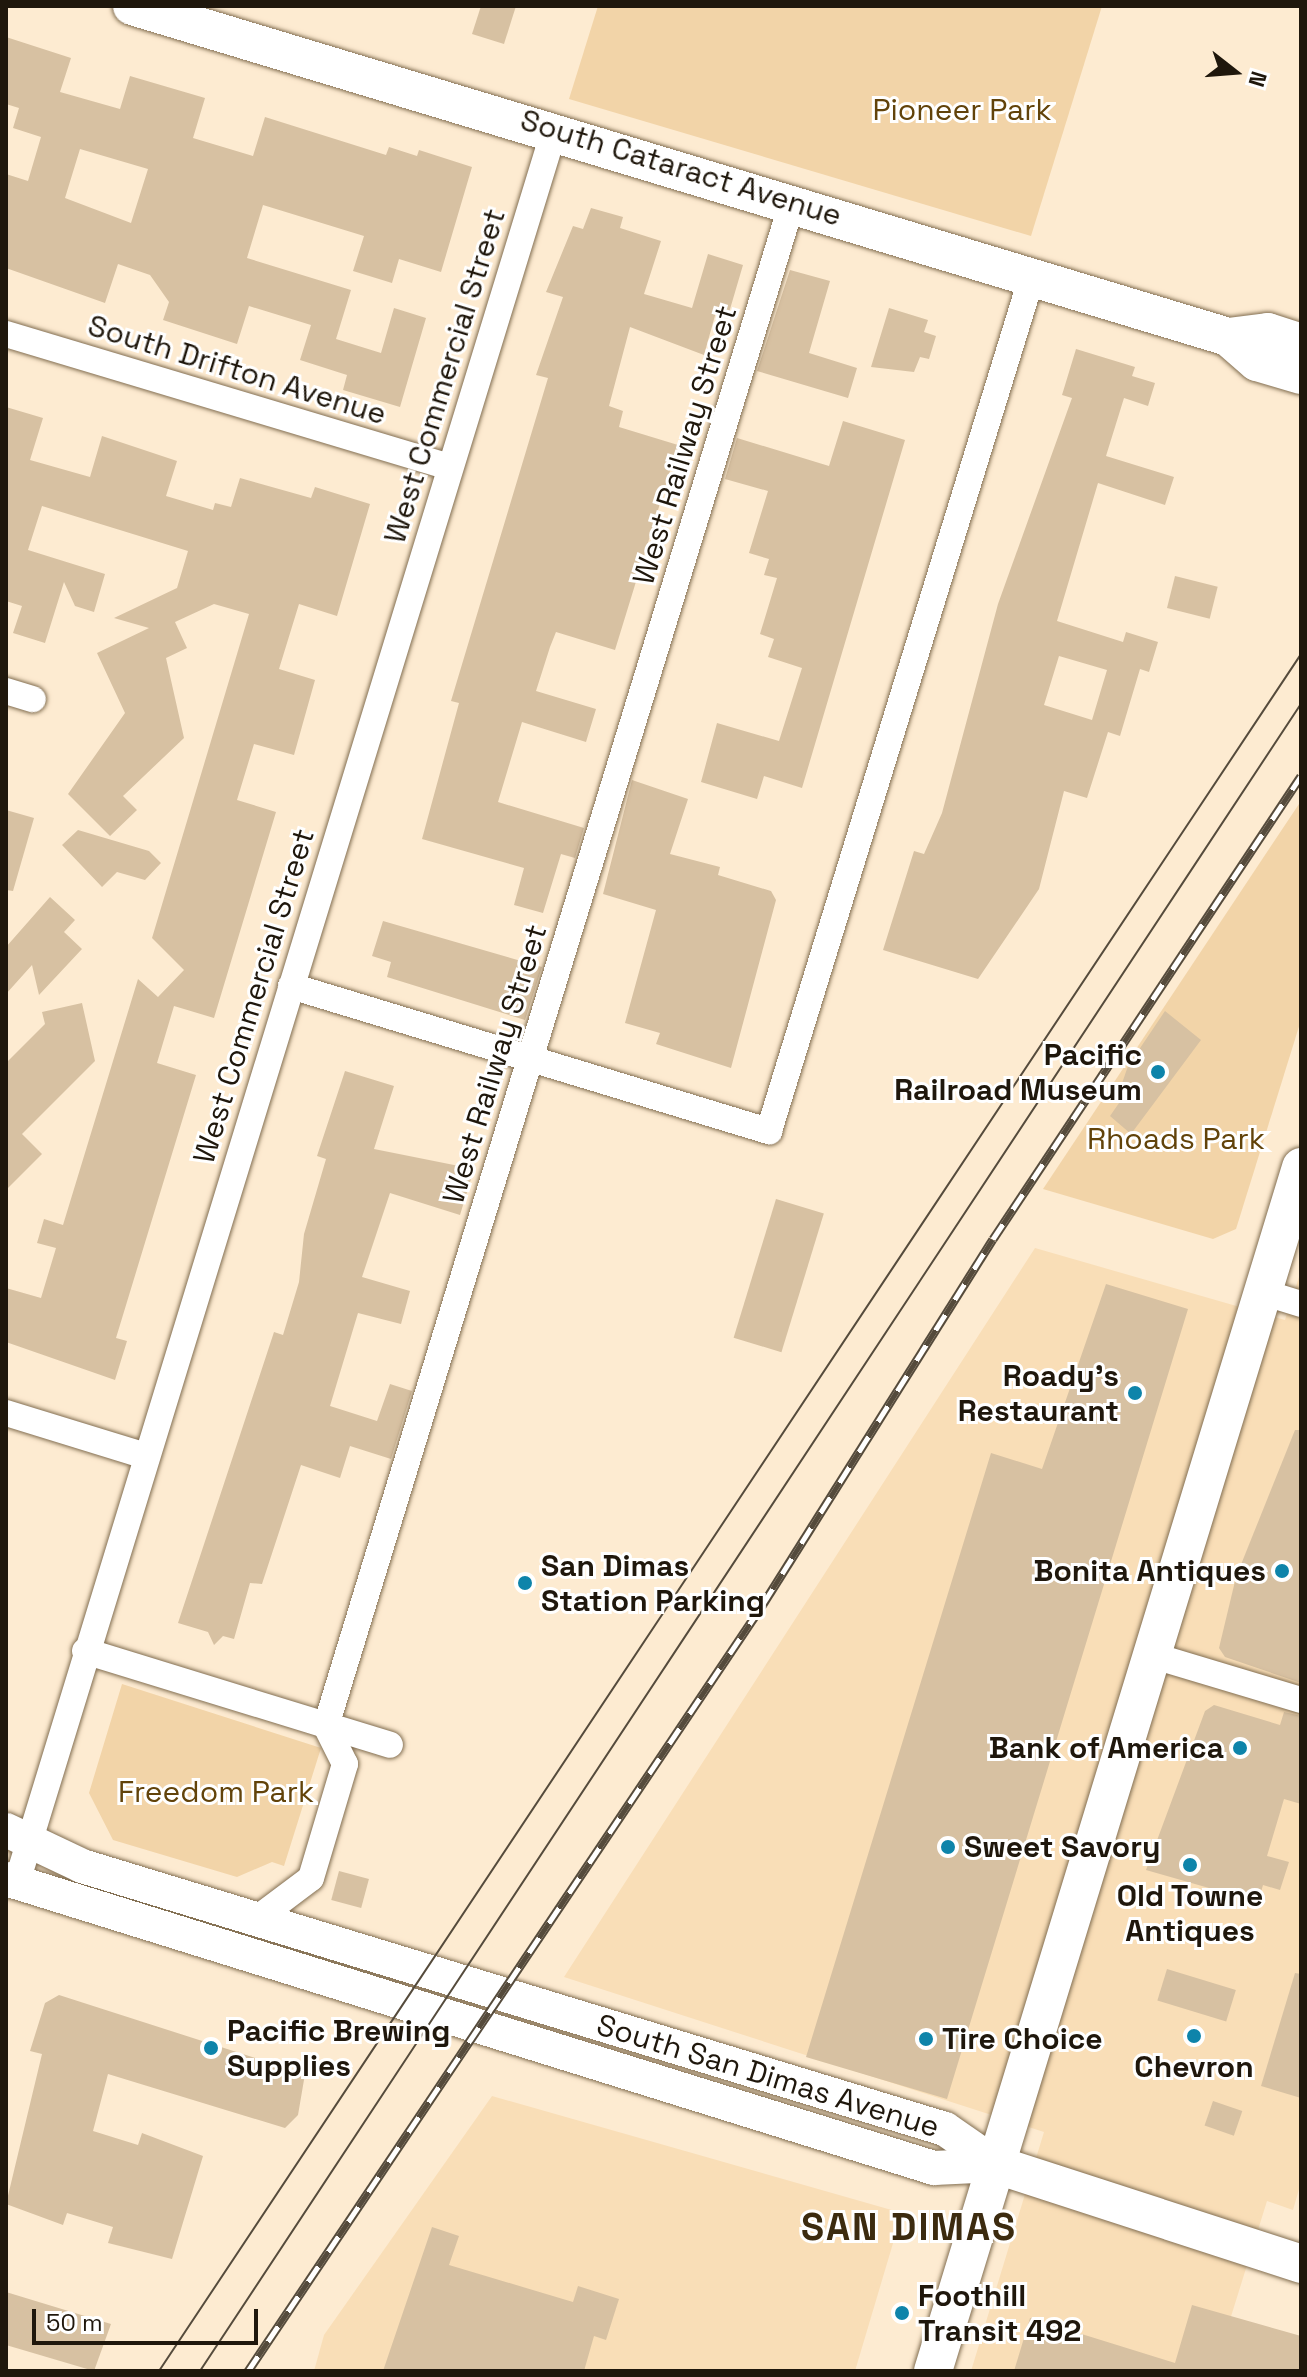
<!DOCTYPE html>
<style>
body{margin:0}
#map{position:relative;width:1307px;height:2377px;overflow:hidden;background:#fdebd1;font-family:"Space Grotesk",sans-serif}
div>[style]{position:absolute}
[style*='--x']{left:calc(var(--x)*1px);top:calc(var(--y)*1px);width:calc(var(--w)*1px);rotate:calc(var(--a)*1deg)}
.built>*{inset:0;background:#f9deb7}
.green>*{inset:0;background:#f2d4a8}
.building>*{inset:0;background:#d7c1a2;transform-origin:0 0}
.roads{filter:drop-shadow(0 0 2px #826e51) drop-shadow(0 0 2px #826e51)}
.minor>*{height:26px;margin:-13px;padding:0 13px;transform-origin:13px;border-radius:13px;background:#fff}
.tertiary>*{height:34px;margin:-17px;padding:0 17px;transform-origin:17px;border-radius:17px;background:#fff}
.secondary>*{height:38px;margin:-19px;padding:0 19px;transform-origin:19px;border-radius:19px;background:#fff}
.tram>*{height:2px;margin:-1px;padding:0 1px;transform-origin:1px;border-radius:1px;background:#554b3c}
.rail>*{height:9px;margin-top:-4.5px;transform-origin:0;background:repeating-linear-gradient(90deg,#fff 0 18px,#554b3c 0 36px);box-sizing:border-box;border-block:2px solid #554b3c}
.dots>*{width:22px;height:22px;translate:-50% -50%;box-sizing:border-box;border:4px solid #fff;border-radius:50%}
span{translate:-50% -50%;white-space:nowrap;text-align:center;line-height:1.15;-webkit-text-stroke:6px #fff;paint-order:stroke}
.park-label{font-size:30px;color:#62430a}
.street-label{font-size:30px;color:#1f170c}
.poi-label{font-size:30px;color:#1f170c;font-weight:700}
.right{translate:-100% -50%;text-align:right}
.left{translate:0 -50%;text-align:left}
.district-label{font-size:38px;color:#3c2b0f;font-weight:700;letter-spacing:2px}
.frame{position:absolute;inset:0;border:8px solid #1f170c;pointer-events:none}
.north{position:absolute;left:1195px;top:32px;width:80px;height:80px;-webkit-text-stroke:6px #fff;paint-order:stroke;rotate:107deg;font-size:22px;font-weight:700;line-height:32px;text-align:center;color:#1f170c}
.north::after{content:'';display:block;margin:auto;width:28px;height:36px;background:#1f170c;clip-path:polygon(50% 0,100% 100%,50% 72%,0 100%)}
.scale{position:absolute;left:32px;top:2309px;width:226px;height:36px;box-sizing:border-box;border:4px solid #1f170c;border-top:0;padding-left:10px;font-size:24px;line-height:28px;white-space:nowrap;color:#1f170c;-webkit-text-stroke:6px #fff;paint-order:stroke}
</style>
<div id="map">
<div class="built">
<i style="clip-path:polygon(1035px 1248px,1285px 1320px,1301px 1271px,1301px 2182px,1293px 2210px,1267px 2201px,1214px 2371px,971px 2371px,1044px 2132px,564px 1977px)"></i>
<i style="clip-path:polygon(492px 2096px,902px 2213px,855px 2371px,314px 2371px,324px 2335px)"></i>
</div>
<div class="green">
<i style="clip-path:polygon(598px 6px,1102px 6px,1031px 236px,569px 99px)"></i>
<i style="clip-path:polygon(1301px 801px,1301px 1020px,1236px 1229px,1213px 1239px,1043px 1189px)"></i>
<i style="clip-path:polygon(122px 1684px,321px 1748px,284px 1866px,272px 1862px,237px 1877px,113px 1840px,89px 1793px)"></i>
</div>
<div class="building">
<i style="clip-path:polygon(481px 6px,516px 6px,504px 44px,472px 34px)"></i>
<i style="clip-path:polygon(evenodd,6px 37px,71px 58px,60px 92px,120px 109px,130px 76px,205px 98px,193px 138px,253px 156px,265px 117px,386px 155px,389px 147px,417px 156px,419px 150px,472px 167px,441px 272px,399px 259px,392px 283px,353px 271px,364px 236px,263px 205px,247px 258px,351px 290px,336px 339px,381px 353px,394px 308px,426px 318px,400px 407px,343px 390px,347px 375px,300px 360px,311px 325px,249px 306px,237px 344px,163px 320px,169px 302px,150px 275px,118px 264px,105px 303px,6px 268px,6px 174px,28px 181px,41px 137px,13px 128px,19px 108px,6px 104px,6px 37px,80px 149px,148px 169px,131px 223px,65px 198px,80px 149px)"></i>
<i style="clip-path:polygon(591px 208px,623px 217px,620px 228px,661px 241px,644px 294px,692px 308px,708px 254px,743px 265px,728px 316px,716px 312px,704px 355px,630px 327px,609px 406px,623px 411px,619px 427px,678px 445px,615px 650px,556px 632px,550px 647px,536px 691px,596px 709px,586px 742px,522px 722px,498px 802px,584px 828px,575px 858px,561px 854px,543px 913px,514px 905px,524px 868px,422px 839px,459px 703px,451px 701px,548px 378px,536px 375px,563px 297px,546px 292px,573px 226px,583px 229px)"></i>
<i style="clip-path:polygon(790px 270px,830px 281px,809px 353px,857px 368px,848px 398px,757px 371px)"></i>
<i style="clip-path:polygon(889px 308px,928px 320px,924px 332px,936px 336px,929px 359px,920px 357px,914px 372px,871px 367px)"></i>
<i style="clip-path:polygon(evenodd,1076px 349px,1135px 367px,1132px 376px,1155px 383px,1148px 406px,1124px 398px,1106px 456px,1174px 477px,1165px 505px,1098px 483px,1057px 621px,1123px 642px,1126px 632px,1158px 642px,1149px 672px,1140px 669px,1120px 736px,1108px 732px,1087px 798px,1064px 791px,1039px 889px,978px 979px,883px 950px,914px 851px,924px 854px,942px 813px,998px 604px,1072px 398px,1062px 395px,1076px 349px,1059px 656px,1107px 670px,1092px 720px,1044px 705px,1059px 656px)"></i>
<i style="clip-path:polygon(6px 407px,43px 418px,30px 460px,90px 477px,102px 436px,177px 461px,166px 496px,213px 510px,215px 503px,231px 507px,240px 478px,311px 498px,315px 487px,370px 504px,337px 616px,299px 604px,279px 669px,315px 680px,294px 755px,254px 744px,237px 800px,276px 812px,214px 1018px,174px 1006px,157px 1063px,196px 1075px,116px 1338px,127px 1341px,115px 1380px,6px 1342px,6px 1288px,41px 1298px,56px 1248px,37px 1243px,44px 1219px,63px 1225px,138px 979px,158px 997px,184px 970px,152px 938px,249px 614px,214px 604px,175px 622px,187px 648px,166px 658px,184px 738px,123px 796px,137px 810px,110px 836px,68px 794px,125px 713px,97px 653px,149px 628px,114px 618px,177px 588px,188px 551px,42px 506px,28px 550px,105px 574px,94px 612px,75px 606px,64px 582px,45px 643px,13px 633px,22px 606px,6px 601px)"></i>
<i style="clip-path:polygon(843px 421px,905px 440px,802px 788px,764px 776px,757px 799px,701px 782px,717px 723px,779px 741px,802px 668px,768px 657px,774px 639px,760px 634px,777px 578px,764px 575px,769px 559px,749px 553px,768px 491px,725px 479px,737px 438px,829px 466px)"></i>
<i style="left:1175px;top:576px;width:44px;height:33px;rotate:14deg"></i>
<i style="clip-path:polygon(632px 780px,688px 799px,670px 854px,720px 867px,718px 875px,771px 891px,776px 900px,731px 1068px,656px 1044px,660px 1033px,625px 1023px,656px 910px,603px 894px)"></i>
<i style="clip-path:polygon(6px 810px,34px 818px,13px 891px,6px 890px)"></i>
<i style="clip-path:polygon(78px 830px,149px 851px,161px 863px,145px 880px,117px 872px,102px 887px,62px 845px)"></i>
<i style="clip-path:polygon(50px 897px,75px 920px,64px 932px,82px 949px,39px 995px,32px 965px,6px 994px,6px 947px)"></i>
<i style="clip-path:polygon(383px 921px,542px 967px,525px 1020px,387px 977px,391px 962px,372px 956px)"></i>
<i style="clip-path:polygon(82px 1003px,95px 1061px,22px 1134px,42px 1154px,6px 1190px,6px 1063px,45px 1024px,42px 1012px)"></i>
<i style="clip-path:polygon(1165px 1011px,1201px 1040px,1131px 1134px,1110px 1116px,1126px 1093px,1120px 1089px,1128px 1066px)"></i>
<i style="clip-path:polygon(345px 1071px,394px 1086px,374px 1149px,474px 1169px,460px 1215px,390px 1193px,362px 1277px,410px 1291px,401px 1324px,358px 1313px,330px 1406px,377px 1421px,390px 1384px,412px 1391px,391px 1459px,350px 1446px,340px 1478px,301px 1465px,262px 1584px,250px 1583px,234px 1639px,223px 1636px,214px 1645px,208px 1632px,178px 1623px,274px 1332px,283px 1335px,299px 1282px,304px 1234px,326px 1159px,317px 1156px)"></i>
<i style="left:776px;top:1199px;width:50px;height:145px;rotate:17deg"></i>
<i style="clip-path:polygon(1106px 1284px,1188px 1309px,947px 2099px,806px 2057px,991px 1453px,1042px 1469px)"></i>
<i style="clip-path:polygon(1295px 1430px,1301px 1430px,1301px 1683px,1225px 1657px,1219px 1648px,1236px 1577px)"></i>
<i style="clip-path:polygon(1214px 1705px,1280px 1725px,1284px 1712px,1301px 1716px,1301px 1804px,1284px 1799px,1267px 1856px,1289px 1862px,1280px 1890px,1263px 1885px,1258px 1902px,1146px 1870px,1205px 1711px)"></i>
<i style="left:339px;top:1871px;width:31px;height:30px;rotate:15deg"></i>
<i style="left:1167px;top:1969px;width:72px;height:33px;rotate:17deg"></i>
<i style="clip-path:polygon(1295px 1973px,1301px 1974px,1301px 2098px,1261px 2086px)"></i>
<i style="clip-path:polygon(59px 1995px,305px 2074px,298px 2115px,285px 2128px,108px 2074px,93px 2131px,138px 2145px,142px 2133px,203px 2156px,172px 2259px,108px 2243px,113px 2227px,67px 2213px,63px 2225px,6px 2204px,42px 2054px,30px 2051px,45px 2003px)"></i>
<i style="left:1213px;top:2101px;width:31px;height:26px;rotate:19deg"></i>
<i style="clip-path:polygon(432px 2227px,459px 2236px,449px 2265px,573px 2302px,578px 2286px,619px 2299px,606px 2340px,594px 2336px,584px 2371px,383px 2371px)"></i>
<i style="clip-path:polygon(6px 2292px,111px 2324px,94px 2371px,6px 2345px)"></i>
<i style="clip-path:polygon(1192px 2305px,1301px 2336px,1301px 2371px,1014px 2371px,1030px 2318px,1175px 2363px)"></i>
</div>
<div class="roads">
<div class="minor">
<i style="--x:6;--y:334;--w:463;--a:16.7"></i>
<i style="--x:6;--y:691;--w:28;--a:17"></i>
<i style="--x:291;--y:986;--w:500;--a:16.9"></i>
<i style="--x:769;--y:1131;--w:895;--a:-72.9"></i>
<i style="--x:1262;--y:1292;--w:41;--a:17.1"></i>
<i style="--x:6;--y:1413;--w:146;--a:17.1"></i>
<i style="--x:85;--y:1651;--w:319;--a:17.1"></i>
<i style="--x:1151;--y:1655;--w:157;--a:16.7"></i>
<i style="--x:17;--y:1882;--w:1835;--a:-72.95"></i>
<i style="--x:258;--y:1918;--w:66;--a:-37"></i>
<i style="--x:311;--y:1878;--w:119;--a:-73.4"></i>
<i style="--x:345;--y:1764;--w:42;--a:-116.6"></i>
<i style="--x:326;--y:1726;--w:1593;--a:-72.99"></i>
</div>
<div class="tertiary">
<i style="--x:6;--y:1830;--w:84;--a:25.3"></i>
<i style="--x:82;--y:1866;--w:902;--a:16.95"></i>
<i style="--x:945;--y:2129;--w:63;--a:34.7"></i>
<i style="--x:6;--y:1879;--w:972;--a:17.3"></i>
<i style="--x:934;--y:2168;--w:63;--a:-2.7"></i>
</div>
<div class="secondary">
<i style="--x:132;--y:6;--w:1145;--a:16.8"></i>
<i style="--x:1228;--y:337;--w:38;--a:41"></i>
<i style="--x:1257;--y:362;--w:46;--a:16.5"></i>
<i style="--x:1228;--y:337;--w:40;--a:-7.1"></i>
<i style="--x:1268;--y:332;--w:35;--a:18"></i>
<i style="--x:997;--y:2165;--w:320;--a:18"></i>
<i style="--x:933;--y:2371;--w:1259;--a:-73"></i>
</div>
</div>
<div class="tram">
<i style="--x:159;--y:2371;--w:2062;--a:-56.37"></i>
<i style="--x:200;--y:2371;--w:1998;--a:-56.56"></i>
</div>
<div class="rail">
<i style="--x:248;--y:2371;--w:924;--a:-56.12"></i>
<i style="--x:763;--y:1604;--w:431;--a:-57.8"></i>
<i style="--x:993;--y:1239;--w:556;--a:-56.37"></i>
</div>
<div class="dots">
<i style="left:1158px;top:1072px;background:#0e84aa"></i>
<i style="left:1135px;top:1393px;background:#0e84aa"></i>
<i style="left:1282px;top:1571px;background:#0e84aa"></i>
<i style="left:525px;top:1583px;background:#0e84aa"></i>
<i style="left:1240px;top:1748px;background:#0e84aa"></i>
<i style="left:948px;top:1847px;background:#0e84aa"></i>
<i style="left:1190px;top:1865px;background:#0e84aa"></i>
<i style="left:1194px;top:2036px;background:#0e84aa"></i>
<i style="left:926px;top:2039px;background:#0e84aa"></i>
<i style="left:211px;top:2048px;background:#0e84aa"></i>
<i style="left:902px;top:2313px;background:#0e84aa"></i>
</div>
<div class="park-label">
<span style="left:962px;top:110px">Pioneer Park</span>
<span style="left:1176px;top:1139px">Rhoads Park</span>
<span style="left:216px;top:1792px">Freedom Park</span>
</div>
<div class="street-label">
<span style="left:681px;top:168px;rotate:17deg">South Cataract Avenue</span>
<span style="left:237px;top:370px;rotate:17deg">South Drifton Avenue</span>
<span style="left:445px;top:376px;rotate:-73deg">West Commercial Street</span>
<span style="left:685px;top:445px;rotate:-73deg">West Railway Street</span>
<span style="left:254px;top:996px;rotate:-73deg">West Commercial Street</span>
<span style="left:495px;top:1064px;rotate:-73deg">West Railway Street</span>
<span style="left:768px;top:2076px;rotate:17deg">South San Dimas Avenue</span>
</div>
<div class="poi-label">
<span class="right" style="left:1142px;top:1072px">Pacific<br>Railroad Museum</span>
<span class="right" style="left:1119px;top:1393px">Roady's<br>Restaurant</span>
<span class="left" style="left:541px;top:1583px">San Dimas<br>Station Parking</span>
<span class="right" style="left:1266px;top:1571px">Bonita Antiques</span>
<span class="right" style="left:1224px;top:1748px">Bank of America</span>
<span class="left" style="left:964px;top:1847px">Sweet Savory</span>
<span style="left:1190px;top:1913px">Old Towne<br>Antiques</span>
<span class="left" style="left:227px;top:2048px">Pacific Brewing<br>Supplies</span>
<span class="left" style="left:942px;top:2039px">Tire Choice</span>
<span style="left:1194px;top:2067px">Chevron</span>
<span class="left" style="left:918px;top:2313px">Foothill<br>Transit 492</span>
</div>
<div class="district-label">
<span style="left:909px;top:2228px">SAN DIMAS</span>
</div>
<div class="frame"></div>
<div class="north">N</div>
<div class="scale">50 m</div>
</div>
